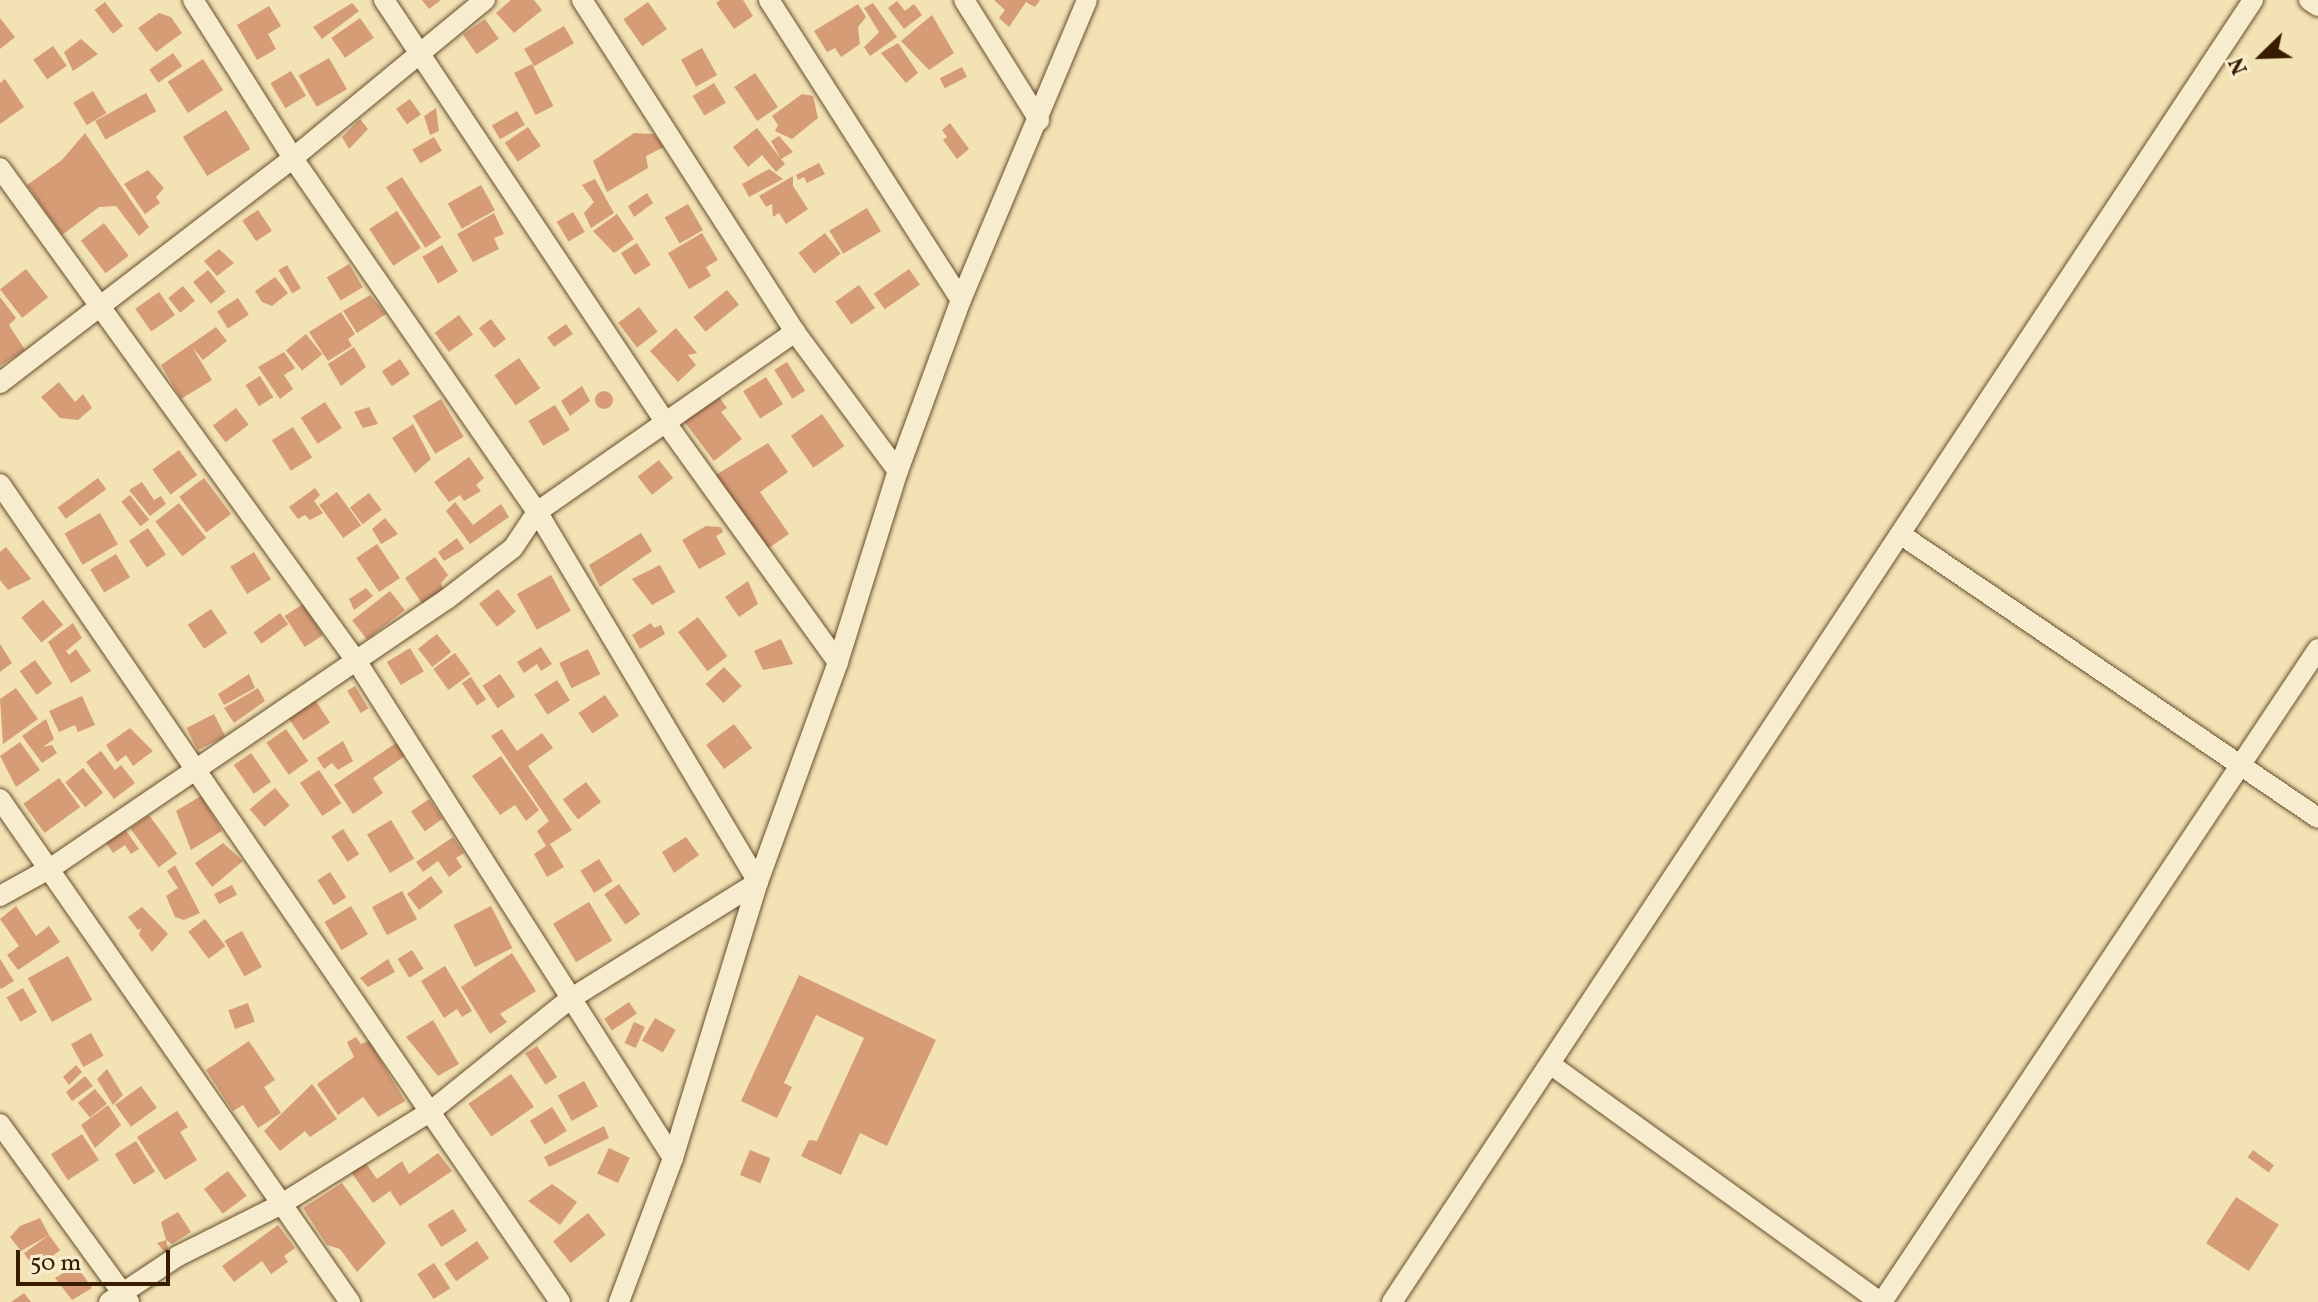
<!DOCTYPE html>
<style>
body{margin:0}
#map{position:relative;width:2318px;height:1302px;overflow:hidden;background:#f3e2b3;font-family:Vollkorn,serif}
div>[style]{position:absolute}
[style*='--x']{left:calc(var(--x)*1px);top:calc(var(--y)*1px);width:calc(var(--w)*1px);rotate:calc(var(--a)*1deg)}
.building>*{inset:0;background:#d69c76;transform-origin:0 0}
.round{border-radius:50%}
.roads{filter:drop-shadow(0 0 2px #674e2e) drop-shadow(0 0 2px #674e2e)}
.minor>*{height:20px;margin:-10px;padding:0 10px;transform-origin:10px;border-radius:10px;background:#f7ecce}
span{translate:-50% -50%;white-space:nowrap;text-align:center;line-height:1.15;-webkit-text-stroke:7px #f7ecce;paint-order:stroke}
.north{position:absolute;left:2222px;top:16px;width:80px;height:80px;-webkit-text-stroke:6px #f7ecce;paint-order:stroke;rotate:247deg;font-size:22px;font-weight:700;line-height:32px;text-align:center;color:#381c01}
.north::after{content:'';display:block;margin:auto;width:28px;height:36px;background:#381c01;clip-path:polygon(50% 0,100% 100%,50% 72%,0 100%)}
.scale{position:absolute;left:16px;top:1250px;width:154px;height:36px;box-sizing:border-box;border:4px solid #381c01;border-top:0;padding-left:10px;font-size:24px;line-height:28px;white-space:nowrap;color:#381c01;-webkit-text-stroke:6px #f7ecce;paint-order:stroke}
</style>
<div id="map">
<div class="building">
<i style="clip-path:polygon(422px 0,441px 0,429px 9px)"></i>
<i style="clip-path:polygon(511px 0,534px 0,542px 10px,514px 33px,496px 13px)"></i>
<i style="clip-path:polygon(720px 0,743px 0,753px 16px,734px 29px,716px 3px)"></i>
<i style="clip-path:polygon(994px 0,1040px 0,1035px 7px,1026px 2px,1009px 27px,999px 18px,1005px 10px)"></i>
<i style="clip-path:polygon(897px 1px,905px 11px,914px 4px,922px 15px,904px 29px,888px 8px)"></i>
<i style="left:105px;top:2px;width:30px;height:13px;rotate:53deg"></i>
<i style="left:648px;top:2px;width:33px;height:30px;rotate:55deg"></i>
<i style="clip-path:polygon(352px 3px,359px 11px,322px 39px,313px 27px)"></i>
<i style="clip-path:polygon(873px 3px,897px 37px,870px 56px,864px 47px,879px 32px,864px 8px)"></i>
<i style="clip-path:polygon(858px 4px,866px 17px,858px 27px,860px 44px,841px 57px,835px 48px,827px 52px,814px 31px)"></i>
<i style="clip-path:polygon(269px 6px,281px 26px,268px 34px,276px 49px,257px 60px,237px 25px)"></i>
<i style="clip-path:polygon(159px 13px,171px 17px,182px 33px,156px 52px,138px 28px)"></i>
<i style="clip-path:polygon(932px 15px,954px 53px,929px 70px,901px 41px)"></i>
<i style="clip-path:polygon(0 18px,15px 37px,0 49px)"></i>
<i style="left:360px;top:18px;width:24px;height:35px;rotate:55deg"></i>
<i style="left:485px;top:19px;width:24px;height:27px;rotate:55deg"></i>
<i style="left:564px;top:26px;width:20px;height:46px;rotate:60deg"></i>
<i style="clip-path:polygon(81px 39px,98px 54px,73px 71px,64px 52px)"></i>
<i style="clip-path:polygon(898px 43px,918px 73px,906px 83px,881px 53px)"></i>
<i style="left:53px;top:46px;width:24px;height:24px;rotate:55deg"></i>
<i style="left:702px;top:48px;width:31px;height:24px;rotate:61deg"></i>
<i style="left:173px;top:53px;width:16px;height:29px;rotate:55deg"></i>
<i style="left:329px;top:58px;width:36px;height:35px;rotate:60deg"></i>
<i style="left:203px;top:59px;width:37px;height:42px;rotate:57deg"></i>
<i style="left:532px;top:64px;width:47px;height:20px;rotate:63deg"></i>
<i style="left:962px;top:67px;width:11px;height:25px;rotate:63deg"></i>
<i style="left:291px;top:71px;width:29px;height:24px;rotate:59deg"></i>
<i style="left:755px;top:73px;width:41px;height:25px;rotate:56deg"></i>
<i style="clip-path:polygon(5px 79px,24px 107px,0 124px,0 83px)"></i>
<i style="left:714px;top:83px;width:23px;height:25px;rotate:59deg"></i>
<i style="left:93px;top:91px;width:26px;height:23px;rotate:59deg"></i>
<i style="left:146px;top:93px;width:21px;height:58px;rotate:61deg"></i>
<i style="clip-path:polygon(802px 94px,813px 96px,818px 118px,792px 139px,775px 131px,778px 125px,772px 116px)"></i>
<i style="left:410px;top:99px;width:19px;height:17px;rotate:55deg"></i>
<i style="clip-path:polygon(436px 108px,439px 131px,430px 135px,424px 116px)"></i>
<i style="left:226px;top:110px;width:46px;height:51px;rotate:58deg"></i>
<i style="left:517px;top:111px;width:16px;height:29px;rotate:60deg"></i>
<i style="clip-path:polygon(360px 119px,368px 129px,349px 149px,342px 137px)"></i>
<i style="clip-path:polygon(950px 123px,969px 149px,957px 159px,943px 140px,947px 137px,942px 130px)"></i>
<i style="left:528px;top:127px;width:23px;height:28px;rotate:56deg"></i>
<i style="clip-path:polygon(757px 128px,785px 164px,776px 172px,762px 155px,748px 167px,733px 147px)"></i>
<i style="clip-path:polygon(85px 133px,149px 227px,139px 236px,116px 206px,99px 207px,62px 235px,27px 185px,62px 160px)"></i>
<i style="clip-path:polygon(634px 133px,654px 134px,664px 147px,646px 156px,648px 168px,607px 192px,593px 161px)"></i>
<i style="clip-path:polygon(779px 136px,793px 152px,781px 159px,771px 141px)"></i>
<i style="left:434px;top:137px;width:16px;height:25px;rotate:60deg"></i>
<i style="clip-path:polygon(819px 163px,825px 174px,807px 183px,804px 177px,798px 180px,796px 175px)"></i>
<i style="clip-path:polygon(769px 169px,783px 179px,749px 197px,742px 184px)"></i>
<i style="clip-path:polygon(148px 170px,164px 188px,156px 197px,160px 203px,145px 214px,124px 184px)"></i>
<i style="clip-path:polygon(793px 176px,793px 186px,808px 209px,786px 224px,779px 213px,773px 217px,772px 204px,766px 207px,759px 196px)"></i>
<i style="left:402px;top:177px;width:72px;height:19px;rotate:57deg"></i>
<i style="clip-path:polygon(595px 179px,614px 213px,591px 228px,584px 213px,594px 202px,582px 185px)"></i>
<i style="left:481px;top:185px;width:29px;height:38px;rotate:61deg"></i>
<i style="clip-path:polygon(647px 193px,653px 203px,634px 217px,628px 206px)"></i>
<i style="left:688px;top:204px;width:30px;height:27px;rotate:60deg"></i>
<i style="left:867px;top:208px;width:27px;height:44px;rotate:59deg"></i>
<i style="left:258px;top:210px;width:25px;height:19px;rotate:56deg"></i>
<i style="left:397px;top:211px;width:44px;height:33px;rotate:57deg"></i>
<i style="left:573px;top:212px;width:23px;height:19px;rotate:59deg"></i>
<i style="clip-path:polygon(494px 213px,504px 234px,494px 238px,499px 249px,473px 262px,457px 234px)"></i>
<i style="clip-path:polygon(617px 214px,634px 239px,614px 253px,593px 231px)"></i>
<i style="left:104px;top:223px;width:41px;height:29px;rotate:53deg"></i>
<i style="clip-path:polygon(702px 233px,718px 260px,706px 267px,711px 276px,689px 289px,668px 253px)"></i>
<i style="left:825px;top:233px;width:26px;height:33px;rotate:53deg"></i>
<i style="left:637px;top:243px;width:26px;height:19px;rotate:58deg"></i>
<i style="left:442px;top:245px;width:31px;height:23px;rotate:59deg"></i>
<i style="clip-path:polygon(219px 249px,234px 263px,217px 276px,204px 261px)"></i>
<i style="left:349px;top:264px;width:27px;height:26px;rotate:59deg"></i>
<i style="left:287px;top:265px;width:27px;height:10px;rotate:59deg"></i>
<i style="left:26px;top:269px;width:36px;height:33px;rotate:52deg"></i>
<i style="left:909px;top:269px;width:19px;height:43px;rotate:55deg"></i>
<i style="left:208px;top:270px;width:28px;height:19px;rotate:51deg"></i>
<i style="clip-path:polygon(275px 277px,288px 293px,272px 306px,262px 302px,255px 291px)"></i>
<i style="left:859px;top:285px;width:28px;height:29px;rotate:55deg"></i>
<i style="left:183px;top:286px;width:19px;height:19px;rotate:51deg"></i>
<i style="left:727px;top:290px;width:19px;height:43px;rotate:51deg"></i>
<i style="left:159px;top:292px;width:28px;height:29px;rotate:55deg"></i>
<i style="clip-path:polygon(370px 295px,386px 314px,357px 333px,343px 311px)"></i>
<i style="clip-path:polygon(0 297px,16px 318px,9px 325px,25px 350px,0 366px)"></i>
<i style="left:238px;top:298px;width:20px;height:25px;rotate:57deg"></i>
<i style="left:639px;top:307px;width:31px;height:26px;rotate:53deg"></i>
<i style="clip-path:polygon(341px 312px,355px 334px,348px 339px,352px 346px,328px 361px,309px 332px)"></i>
<i style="left:459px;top:315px;width:24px;height:30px;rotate:54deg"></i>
<i style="left:491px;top:319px;width:25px;height:15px;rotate:53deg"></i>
<i style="left:566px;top:324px;width:12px;height:23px;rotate:55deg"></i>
<i style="clip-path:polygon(216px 327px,227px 341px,203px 360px,192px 347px,212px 380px,181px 399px,161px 365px)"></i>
<i style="clip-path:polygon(676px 328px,697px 353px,688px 355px,696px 365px,678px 382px,650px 351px)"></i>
<i style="left:306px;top:334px;width:26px;height:26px;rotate:51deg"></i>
<i style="clip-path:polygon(354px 347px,366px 367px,341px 386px,328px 364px)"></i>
<i style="clip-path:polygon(284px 352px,295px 368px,284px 375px,293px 389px,280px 399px,258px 367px)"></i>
<i style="left:519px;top:358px;width:37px;height:30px;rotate:55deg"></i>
<i style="left:400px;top:359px;width:18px;height:22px;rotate:56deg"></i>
<i style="left:787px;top:362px;width:34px;height:15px;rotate:58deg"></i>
<i style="left:260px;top:376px;width:25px;height:17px;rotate:58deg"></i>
<i style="left:766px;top:377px;width:32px;height:27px;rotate:58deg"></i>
<i style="clip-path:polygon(59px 382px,75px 402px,83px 394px,92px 408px,78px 420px,60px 418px,41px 397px)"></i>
<i style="clip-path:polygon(582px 386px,590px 401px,570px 416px,561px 401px)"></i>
<i class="round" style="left:595px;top:391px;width:18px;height:18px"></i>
<i style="clip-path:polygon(717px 394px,727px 408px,721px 412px,742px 439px,714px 461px,683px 420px)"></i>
<i style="left:441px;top:399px;width:44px;height:33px;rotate:59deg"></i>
<i style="left:325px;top:402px;width:31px;height:29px;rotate:57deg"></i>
<i style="left:555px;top:405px;width:29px;height:31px;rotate:59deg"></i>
<i style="clip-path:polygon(369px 407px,378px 424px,363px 428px,354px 412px)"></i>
<i style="left:236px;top:408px;width:21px;height:29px;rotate:53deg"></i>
<i style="left:822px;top:414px;width:39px;height:38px;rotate:55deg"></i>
<i style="clip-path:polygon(413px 424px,431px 459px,415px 473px,392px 438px)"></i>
<i style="left:293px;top:427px;width:36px;height:25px;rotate:58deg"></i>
<i style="clip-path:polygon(768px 443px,788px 472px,760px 492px,789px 534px,766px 550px,714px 476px)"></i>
<i style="left:179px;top:450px;width:31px;height:33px;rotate:54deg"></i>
<i style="clip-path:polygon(469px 457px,484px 478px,476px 485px,481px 491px,464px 501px,460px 495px,449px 502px,434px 482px)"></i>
<i style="left:659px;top:460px;width:23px;height:27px;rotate:52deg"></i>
<i style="left:98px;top:478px;width:14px;height:50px;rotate:54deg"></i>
<i style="left:204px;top:478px;width:45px;height:31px;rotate:53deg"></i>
<i style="clip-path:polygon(142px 482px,154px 500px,161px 496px,166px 504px,150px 516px,129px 490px)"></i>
<i style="clip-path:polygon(315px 488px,320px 495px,314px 501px,323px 513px,310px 520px,305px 515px,298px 519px,289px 507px)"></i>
<i style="left:337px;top:492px;width:41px;height:22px;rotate:54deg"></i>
<i style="left:369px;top:493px;width:21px;height:24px;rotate:53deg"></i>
<i style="left:130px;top:495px;width:31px;height:11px;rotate:52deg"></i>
<i style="clip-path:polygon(455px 502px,473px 525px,501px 504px,509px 517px,470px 544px,446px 511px)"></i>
<i style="left:179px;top:503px;width:44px;height:30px;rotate:52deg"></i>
<i style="left:100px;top:513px;width:36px;height:41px;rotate:60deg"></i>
<i style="clip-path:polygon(385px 518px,398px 534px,381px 544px,372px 529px)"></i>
<i style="clip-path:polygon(706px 526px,721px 527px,723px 532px,716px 536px,726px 554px,699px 569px,682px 540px)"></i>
<i style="left:148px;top:528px;width:32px;height:23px;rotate:56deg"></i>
<i style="clip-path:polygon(641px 533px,652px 551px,600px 587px,589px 565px)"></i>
<i style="clip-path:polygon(457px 538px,464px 549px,444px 561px,438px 552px)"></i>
<i style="left:377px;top:544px;width:41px;height:25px;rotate:56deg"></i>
<i style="clip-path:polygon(6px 547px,31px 579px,8px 590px,0 580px,0 552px)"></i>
<i style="left:254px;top:552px;width:32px;height:28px;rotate:58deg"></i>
<i style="left:116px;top:554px;width:27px;height:30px;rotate:59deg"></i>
<i style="clip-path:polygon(435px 557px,448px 575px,441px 583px,444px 591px,423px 605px,405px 578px)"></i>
<i style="clip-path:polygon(660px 565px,675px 592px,652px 605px,632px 579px)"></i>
<i style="left:551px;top:575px;width:41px;height:39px;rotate:61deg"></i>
<i style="clip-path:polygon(748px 581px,758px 604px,739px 617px,725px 597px)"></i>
<i style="clip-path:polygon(366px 588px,373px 596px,354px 610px,349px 599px)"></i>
<i style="left:498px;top:589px;width:29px;height:24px;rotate:52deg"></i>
<i style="left:390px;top:591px;width:24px;height:48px;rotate:52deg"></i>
<i style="left:43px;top:600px;width:32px;height:28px;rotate:51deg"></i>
<i style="left:303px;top:604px;width:37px;height:22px;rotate:57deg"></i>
<i style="left:211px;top:609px;width:29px;height:28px;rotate:56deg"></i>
<i style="left:280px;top:613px;width:14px;height:33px;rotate:54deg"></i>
<i style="left:698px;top:617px;width:49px;height:25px;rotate:53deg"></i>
<i style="clip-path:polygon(73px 623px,82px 638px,66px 651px,69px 655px,76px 649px,91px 671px,71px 683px,48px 642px)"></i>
<i style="clip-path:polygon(651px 623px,654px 628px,661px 625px,665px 634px,640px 649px,632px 635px)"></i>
<i style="left:437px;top:634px;width:23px;height:24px;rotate:52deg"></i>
<i style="clip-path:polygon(781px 639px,793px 664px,763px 670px,754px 651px)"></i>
<i style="clip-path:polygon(0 644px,12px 663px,0 672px)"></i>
<i style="clip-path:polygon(541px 647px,552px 664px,541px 671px,537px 664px,524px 673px,517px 662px)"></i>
<i style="left:410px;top:648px;width:27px;height:27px;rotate:59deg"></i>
<i style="left:588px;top:649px;width:28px;height:32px;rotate:64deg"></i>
<i style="left:455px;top:653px;width:26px;height:27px;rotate:54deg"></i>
<i style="left:35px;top:660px;width:29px;height:19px;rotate:54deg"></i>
<i style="left:724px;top:667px;width:26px;height:25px;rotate:47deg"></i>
<i style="clip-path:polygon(249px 674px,255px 688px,224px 705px,218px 694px)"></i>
<i style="left:500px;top:674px;width:27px;height:21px;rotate:56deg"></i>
<i style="left:471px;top:677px;width:27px;height:11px;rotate:56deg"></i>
<i style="left:557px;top:680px;width:24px;height:27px;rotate:57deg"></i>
<i style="left:355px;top:686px;width:26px;height:9px;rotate:59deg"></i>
<i style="clip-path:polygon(16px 688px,38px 719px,3px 744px,0 699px)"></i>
<i style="clip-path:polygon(258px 688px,265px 701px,234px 723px,224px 708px)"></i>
<i style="left:605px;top:695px;width:25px;height:32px;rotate:56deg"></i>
<i style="clip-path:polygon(82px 696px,95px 725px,78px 732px,75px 725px,59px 732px,49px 711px)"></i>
<i style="left:315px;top:700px;width:27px;height:32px;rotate:56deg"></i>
<i style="left:214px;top:714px;width:25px;height:31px;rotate:63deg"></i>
<i style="clip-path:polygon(46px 719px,54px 739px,43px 747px,52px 745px,57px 753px,42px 763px,22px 736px)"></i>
<i style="left:734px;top:724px;width:30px;height:35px;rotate:53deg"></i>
<i style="clip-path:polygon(130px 728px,153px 751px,133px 766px,126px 755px,117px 762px,106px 745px)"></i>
<i style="left:286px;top:729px;width:39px;height:24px;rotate:55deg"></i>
<i style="clip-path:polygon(502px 729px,517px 751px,542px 733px,553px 748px,528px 766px,572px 830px,550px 844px,564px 867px,547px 877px,534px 854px,546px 846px,537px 831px,549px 821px,491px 736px)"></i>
<i style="clip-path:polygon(343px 741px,353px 761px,338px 770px,332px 763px,324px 769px,317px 758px)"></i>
<i style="clip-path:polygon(20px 742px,40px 770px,16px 787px,0 756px)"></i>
<i style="clip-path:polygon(396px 743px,405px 756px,373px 778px,383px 793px,353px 814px,334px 785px)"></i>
<i style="clip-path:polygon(101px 751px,115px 770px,121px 765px,135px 783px,114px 799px,86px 762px)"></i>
<i style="left:251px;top:753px;width:35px;height:21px;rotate:55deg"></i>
<i style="clip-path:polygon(501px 756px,539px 810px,526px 821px,515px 805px,500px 815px,472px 776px)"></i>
<i style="left:83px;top:768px;width:32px;height:23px;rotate:51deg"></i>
<i style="left:319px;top:770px;width:40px;height:23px;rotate:56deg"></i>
<i style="left:59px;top:778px;width:36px;height:44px;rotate:54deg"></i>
<i style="left:586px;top:782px;width:25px;height:29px;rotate:53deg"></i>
<i style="left:275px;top:788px;width:23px;height:33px;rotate:50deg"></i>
<i style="clip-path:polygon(201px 796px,222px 831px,191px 850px,176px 811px)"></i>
<i style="left:429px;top:799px;width:24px;height:22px;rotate:55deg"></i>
<i style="left:149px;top:815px;width:48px;height:23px;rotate:54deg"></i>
<i style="left:391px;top:820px;width:45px;height:28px;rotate:59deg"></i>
<i style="clip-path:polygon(124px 828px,139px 849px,131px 854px,125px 845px,113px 853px,105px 841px)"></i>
<i style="left:343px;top:829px;width:30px;height:14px;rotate:57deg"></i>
<i style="clip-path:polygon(453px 837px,464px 853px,456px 858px,462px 867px,449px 877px,438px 861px,423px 872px,416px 862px)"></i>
<i style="clip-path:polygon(686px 837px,699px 855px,674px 873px,662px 852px)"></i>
<i style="clip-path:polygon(223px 843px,243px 861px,212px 887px,195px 863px)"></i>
<i style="left:599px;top:859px;width:26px;height:22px;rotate:58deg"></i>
<i style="clip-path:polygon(175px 865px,200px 913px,184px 920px,175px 917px,166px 896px,178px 888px,167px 871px)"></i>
<i style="left:330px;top:872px;width:30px;height:15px;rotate:57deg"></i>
<i style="left:431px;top:876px;width:20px;height:30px;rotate:53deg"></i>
<i style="left:619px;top:884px;width:37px;height:18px;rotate:55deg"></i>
<i style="left:232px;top:885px;width:11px;height:20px;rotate:63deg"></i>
<i style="left:402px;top:891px;width:32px;height:34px;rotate:62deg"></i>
<i style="left:589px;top:902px;width:45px;height:42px;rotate:59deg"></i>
<i style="clip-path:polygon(16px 906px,36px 936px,49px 926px,60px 942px,18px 970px,7px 955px,19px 946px,0 919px)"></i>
<i style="left:351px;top:906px;width:33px;height:31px;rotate:59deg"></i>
<i style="left:491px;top:906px;width:47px;height:42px;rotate:63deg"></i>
<i style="clip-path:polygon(142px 907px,168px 934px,152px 952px,139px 935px,141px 928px,138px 930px,128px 917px)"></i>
<i style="left:205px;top:919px;width:34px;height:21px;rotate:53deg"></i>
<i style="left:242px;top:931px;width:41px;height:20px;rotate:61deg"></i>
<i style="left:412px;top:950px;width:22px;height:17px;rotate:58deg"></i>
<i style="clip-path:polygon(512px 953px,536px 991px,500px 1014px,507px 1022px,490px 1034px,461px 987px)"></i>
<i style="left:68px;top:956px;width:50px;height:46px;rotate:61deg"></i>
<i style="clip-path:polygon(0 959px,14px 981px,1px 989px,0 987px)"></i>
<i style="clip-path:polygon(388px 959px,395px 972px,368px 987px,360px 978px)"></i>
<i style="clip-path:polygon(445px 966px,472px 1011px,462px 1017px,457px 1009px,444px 1018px,421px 981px)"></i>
<i style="clip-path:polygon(799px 975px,936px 1040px,887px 1146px,860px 1133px,841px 1175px,801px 1156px,809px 1140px,817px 1141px,864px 1038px,816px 1015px,784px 1083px,792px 1087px,777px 1118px,741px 1101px)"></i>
<i style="left:23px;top:988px;width:28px;height:19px;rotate:60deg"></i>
<i style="left:629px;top:1002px;width:14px;height:30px;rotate:56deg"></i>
<i style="left:248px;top:1003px;width:20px;height:21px;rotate:70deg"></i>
<i style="left:655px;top:1018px;width:24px;height:26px;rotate:30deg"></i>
<i style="clip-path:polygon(433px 1020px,459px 1064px,438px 1076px,406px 1037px)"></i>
<i style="left:634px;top:1022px;width:12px;height:23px;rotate:24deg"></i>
<i style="left:91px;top:1033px;width:26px;height:23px;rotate:61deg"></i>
<i style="clip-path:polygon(356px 1037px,361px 1044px,369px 1041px,405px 1101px,378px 1117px,363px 1097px,338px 1115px,317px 1084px,354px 1057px,347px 1042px)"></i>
<i style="clip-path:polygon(249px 1041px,275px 1080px,264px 1087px,281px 1113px,258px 1128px,243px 1105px,233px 1111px,206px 1070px)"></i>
<i style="left:537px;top:1046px;width:37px;height:14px;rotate:57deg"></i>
<i style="clip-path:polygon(76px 1065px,82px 1072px,69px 1085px,63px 1077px)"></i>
<i style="clip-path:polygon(107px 1069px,123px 1095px,113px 1105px,97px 1079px)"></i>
<i style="left:511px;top:1074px;width:40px;height:52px;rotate:55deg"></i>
<i style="clip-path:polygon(85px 1076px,93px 1086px,72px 1101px,66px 1092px)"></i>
<i style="left:584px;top:1081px;width:29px;height:30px;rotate:61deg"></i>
<i style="clip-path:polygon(312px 1084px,337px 1119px,310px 1137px,305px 1131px,280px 1151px,264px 1131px)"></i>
<i style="left:141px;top:1086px;width:27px;height:32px;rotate:54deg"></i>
<i style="left:95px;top:1089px;width:19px;height:22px;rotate:51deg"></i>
<i style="clip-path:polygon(108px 1105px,121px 1125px,95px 1148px,81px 1125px)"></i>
<i style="left:552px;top:1107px;width:28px;height:26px;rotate:58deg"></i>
<i style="clip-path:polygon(177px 1111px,188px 1127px,180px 1132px,197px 1160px,165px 1180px,137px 1137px)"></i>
<i style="clip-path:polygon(604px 1126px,609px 1138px,549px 1167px,544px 1157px)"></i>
<i style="left:82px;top:1134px;width:31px;height:37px;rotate:57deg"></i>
<i style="left:136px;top:1141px;width:36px;height:25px;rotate:58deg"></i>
<i style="left:609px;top:1148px;width:23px;height:28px;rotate:25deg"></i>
<i style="left:750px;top:1150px;width:22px;height:27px;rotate:22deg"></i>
<i style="left:2253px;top:1150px;width:26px;height:9px;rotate:36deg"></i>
<i style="clip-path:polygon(438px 1153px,452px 1171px,400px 1206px,390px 1191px,373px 1203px,351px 1172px,365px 1162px,377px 1179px,402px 1161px,409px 1174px)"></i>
<i style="left:228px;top:1171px;width:31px;height:30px;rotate:53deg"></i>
<i style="clip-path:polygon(342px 1183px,386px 1243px,357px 1272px,340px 1249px,327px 1245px,303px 1208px)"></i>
<i style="clip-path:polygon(552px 1184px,577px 1202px,560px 1225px,528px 1201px)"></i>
<i style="left:2236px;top:1197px;width:51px;height:55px;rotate:33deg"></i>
<i style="left:453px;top:1209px;width:26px;height:30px;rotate:58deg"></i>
<i style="clip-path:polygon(178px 1212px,191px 1232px,172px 1244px,166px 1240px,170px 1258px,157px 1243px,166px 1240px,161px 1222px)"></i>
<i style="left:588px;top:1213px;width:28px;height:45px;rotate:51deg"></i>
<i style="clip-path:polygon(40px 1218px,49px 1235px,21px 1251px,10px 1237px,20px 1226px)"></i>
<i style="clip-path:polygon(278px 1225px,295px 1248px,284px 1256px,288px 1262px,271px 1274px,262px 1261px,234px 1282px,222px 1266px)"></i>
<i style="left:49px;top:1235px;width:19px;height:31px;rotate:54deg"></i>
<i style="left:477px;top:1241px;width:21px;height:40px;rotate:55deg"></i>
<i style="left:434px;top:1263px;width:30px;height:20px;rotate:57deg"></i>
<i style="clip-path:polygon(76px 1265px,92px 1288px,72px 1300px,55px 1278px)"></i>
<i style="clip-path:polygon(24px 1293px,31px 1302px,11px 1302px)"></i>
</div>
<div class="roads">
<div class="minor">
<i style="--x:384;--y:0;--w:508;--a:56.31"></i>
<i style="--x:666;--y:423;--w:294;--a:54.3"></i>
<i style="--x:582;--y:0;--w:394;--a:57.3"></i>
<i style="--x:795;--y:332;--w:173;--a:53.5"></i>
<i style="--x:769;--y:0;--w:356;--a:57.4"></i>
<i style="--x:964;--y:0;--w:142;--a:58"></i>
<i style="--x:2309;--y:0;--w:11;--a:34"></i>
<i style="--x:0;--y:168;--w:609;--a:54.15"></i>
<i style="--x:357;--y:662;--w:588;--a:57.5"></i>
<i style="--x:0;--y:383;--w:369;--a:-37.5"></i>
<i style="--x:293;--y:158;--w:249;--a:-39.5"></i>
<i style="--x:0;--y:484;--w:991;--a:55.6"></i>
<i style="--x:1900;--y:534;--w:505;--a:34.19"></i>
<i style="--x:0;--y:799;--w:613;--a:55.17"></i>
<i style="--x:0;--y:896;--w:58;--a:-28.8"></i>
<i style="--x:51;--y:868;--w:479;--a:-34.2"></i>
<i style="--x:447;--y:599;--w:83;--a:-37.7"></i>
<i style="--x:513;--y:548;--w:43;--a:-56.3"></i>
<i style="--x:537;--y:512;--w:315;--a:-34.9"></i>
<i style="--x:1550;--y:1064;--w:407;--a:35.8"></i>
<i style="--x:0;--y:1124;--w:220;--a:54.1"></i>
<i style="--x:109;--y:1302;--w:83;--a:-33.7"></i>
<i style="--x:178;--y:1256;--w:114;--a:-26.6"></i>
<i style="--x:280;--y:1205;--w:178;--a:-31.9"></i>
<i style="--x:431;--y:1111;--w:179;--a:-38.9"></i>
<i style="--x:570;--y:999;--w:221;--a:-31.9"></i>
<i style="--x:758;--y:882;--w:431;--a:-120.8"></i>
<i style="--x:537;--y:512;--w:430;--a:-124.6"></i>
<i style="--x:293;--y:158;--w:187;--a:-122.3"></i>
<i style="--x:619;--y:1302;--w:154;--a:-69.4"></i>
<i style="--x:673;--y:1158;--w:289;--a:-72.9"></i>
<i style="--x:758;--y:882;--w:234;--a:-70"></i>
<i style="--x:838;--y:662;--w:200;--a:-72.6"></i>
<i style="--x:898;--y:471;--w:182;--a:-69.8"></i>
<i style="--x:961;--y:300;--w:325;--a:-67.2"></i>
<i style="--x:1392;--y:1302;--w:1561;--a:-56.52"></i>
<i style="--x:1882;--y:1302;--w:785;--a:-56.27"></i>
</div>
</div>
<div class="north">N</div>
<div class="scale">50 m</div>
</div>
